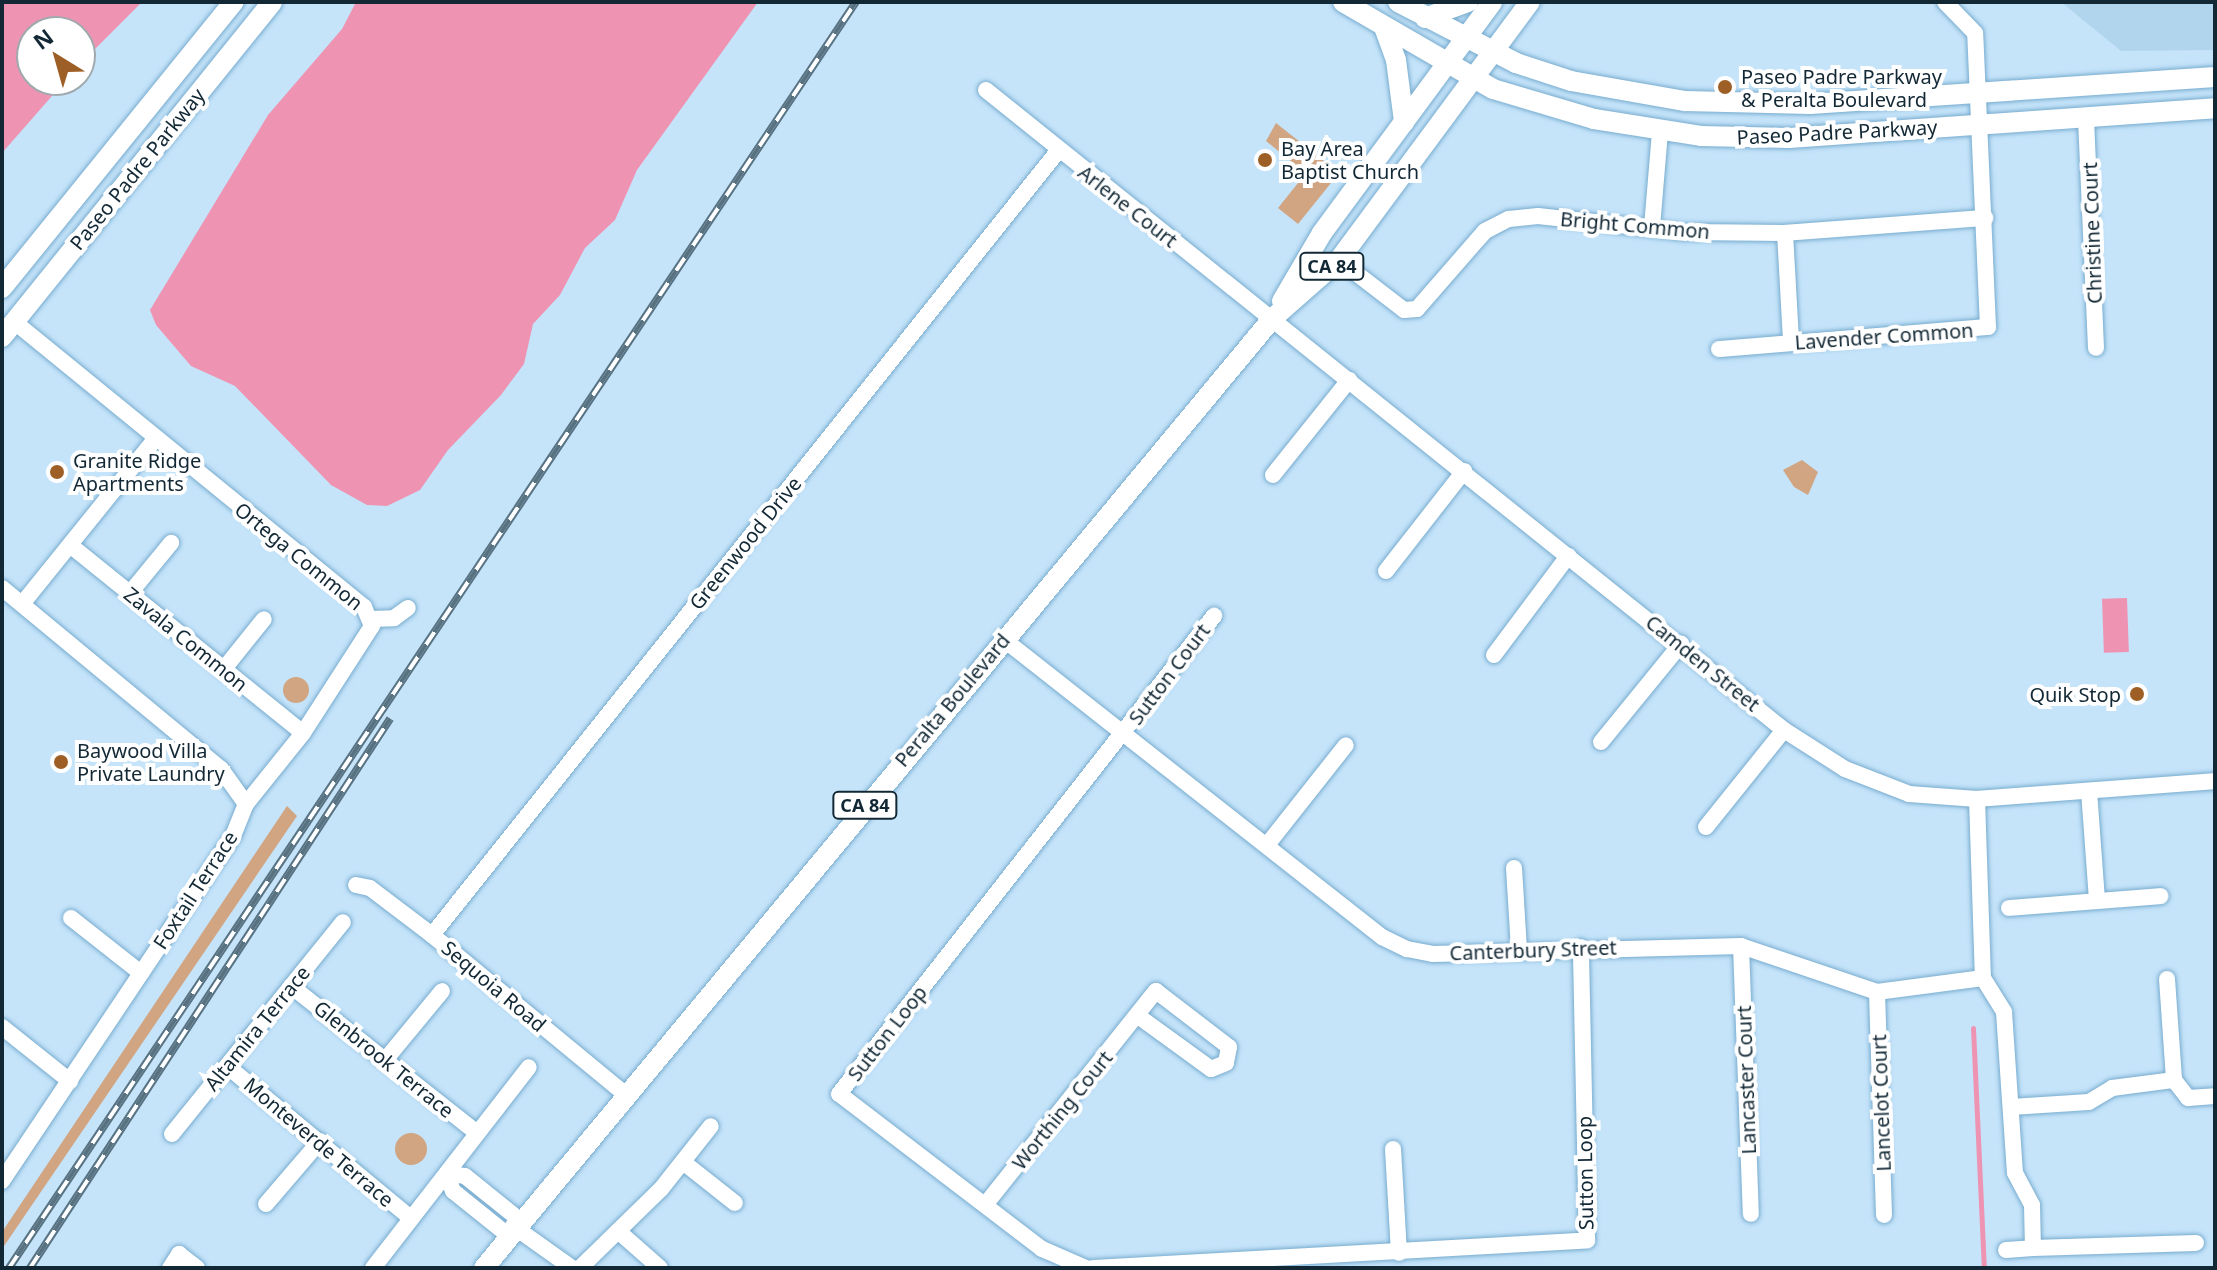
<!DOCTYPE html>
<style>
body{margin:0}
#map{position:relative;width:2217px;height:1270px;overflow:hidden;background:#c5e4fa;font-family:"Noto Sans",sans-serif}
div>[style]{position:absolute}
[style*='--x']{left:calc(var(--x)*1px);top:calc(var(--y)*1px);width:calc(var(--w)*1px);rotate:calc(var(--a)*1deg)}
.built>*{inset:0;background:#b2d5ee}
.green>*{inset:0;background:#d1a482}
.round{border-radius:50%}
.water>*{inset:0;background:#ee94b2;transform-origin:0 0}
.stream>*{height:5px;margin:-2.5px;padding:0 2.5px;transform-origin:2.5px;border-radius:2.5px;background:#ee94b2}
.roads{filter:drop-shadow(0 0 2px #78accf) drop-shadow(0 0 2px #78accf)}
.minor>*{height:16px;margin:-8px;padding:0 8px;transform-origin:8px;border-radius:8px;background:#fff}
.major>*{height:20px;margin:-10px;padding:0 10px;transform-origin:10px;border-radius:10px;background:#fff}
.rail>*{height:8px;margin-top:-4px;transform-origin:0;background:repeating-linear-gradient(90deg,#fff 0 15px,#587282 0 30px);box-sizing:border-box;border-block:2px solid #587282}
.dots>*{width:22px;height:22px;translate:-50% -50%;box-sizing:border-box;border:4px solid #fff;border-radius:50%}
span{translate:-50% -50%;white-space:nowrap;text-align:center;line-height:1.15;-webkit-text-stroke:8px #fff;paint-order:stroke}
.shield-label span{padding:2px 6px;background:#fff;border:2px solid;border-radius:6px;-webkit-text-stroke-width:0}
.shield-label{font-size:18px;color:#122835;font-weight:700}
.poi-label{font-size:20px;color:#122835}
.left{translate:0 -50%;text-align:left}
.right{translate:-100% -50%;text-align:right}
.street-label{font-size:20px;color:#122835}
.frame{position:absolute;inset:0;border:4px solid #122835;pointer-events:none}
.north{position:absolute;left:16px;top:16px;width:80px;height:80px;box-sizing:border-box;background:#fff;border:2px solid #a0a9ae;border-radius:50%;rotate:323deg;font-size:22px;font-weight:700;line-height:32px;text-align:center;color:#122835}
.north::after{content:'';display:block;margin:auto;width:28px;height:36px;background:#9e5f26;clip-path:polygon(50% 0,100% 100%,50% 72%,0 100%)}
</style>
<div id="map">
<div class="built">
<i style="clip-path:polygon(2061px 2px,2215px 2px,2215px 50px,2121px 51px)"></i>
</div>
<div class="green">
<i style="clip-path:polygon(1276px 123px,1339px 173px,1298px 224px,1278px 208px,1306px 173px,1266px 141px)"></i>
<i style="clip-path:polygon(1802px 460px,1818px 472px,1808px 495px,1794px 487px,1783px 470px)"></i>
<i class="round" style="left:283px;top:677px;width:26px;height:26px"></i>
<i style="clip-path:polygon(287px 806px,297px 816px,2px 1249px,2px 1232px)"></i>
<i class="round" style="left:395px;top:1133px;width:32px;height:32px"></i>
</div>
<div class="water">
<i style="clip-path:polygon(2px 2px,142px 2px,80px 64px,80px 32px,32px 32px,32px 80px,66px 80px,2px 153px)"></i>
<i style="clip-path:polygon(356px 2px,758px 2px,637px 170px,615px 220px,585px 248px,560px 295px,533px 324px,524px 364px,501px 395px,448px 450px,420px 490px,387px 506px,367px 505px,331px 485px,235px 386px,191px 366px,156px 325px,150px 310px,268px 115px,342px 29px)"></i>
<i style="left:2127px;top:598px;width:54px;height:25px;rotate:88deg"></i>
</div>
<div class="stream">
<i style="--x:1973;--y:1028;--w:240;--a:87.4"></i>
</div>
<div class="roads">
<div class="minor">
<i style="--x:986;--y:90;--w:1023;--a:38.73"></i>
<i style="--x:1784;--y:730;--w:72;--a:32.6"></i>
<i style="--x:1845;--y:769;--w:69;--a:21.3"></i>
<i style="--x:1909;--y:794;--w:68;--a:4.2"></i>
<i style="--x:1977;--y:799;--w:239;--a:-4.3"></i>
<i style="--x:2086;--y:119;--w:229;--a:87.5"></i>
<i style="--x:1652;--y:227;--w:96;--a:-85.2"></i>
<i style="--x:1785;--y:233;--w:109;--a:86.8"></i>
<i style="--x:1339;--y:260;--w:82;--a:37.6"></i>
<i style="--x:1404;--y:310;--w:13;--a:-4"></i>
<i style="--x:1417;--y:309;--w:103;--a:-48.9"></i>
<i style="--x:1485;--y:231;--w:27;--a:-27"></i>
<i style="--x:1509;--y:219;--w:29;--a:-6"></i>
<i style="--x:1538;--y:216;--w:146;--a:6.3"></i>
<i style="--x:1683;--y:232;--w:102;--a:0.6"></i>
<i style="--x:1785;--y:233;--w:201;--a:-4.3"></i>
<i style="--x:1719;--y:349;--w:270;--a:-4.7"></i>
<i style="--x:1988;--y:327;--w:294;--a:-92.5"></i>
<i style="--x:1975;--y:33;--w:43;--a:-134.1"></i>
<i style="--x:1273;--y:475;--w:122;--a:-51.3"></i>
<i style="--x:70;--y:545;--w:299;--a:38.9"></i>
<i style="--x:1386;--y:571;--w:127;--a:-52"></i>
<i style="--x:2;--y:588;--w:284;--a:39.6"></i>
<i style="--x:221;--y:769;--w:43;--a:54.5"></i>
<i style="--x:130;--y:593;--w:65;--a:-50.6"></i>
<i style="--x:22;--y:604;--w:212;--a:-51.1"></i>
<i style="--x:371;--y:619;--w:23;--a:-2"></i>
<i style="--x:394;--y:618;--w:17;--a:-36"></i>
<i style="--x:1002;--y:638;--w:484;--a:38.2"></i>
<i style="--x:1382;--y:937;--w:28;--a:26"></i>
<i style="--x:1407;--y:949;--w:26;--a:11"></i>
<i style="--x:1433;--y:954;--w:308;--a:-1.5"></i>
<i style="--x:1741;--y:946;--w:144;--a:18.7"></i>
<i style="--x:1877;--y:992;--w:107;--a:-7.5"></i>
<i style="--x:1494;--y:655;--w:124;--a:-53.2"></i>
<i style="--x:223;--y:670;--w:65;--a:-51.2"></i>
<i style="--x:1601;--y:742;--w:127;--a:-50.8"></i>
<i style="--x:2089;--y:791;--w:110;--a:85.8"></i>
<i style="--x:1977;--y:799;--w:179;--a:88.1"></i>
<i style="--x:1983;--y:978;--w:40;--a:58"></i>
<i style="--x:2004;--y:1012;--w:161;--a:86.1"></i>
<i style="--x:2015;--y:1173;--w:36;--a:62"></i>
<i style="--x:2032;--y:1205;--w:43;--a:88.7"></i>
<i style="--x:2033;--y:1248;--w:163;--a:-1.8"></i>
<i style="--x:1706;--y:827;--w:124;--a:-51.2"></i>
<i style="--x:1267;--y:845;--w:127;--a:-51.7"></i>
<i style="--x:1514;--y:868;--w:82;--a:86.5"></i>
<i style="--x:356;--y:885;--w:14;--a:12"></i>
<i style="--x:370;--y:888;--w:78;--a:37.2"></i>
<i style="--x:432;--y:935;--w:251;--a:39.5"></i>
<i style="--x:2009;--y:908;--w:152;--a:-4.5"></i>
<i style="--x:71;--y:918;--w:89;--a:38.2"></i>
<i style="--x:432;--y:935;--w:1003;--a:-51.39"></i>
<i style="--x:1741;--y:946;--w:268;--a:87.9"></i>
<i style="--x:2167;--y:979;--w:101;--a:86"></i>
<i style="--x:291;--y:986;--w:237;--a:38.3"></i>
<i style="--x:1877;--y:992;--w:223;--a:88.2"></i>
<i style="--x:2;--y:1027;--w:87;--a:38.5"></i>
<i style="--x:386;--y:1059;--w:88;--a:-50.5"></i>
<i style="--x:227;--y:1066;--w:239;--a:39.6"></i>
<i style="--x:2011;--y:1107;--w:78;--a:-3.7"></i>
<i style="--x:2089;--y:1102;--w:27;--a:-31"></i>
<i style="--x:2112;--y:1088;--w:63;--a:-7.4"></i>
<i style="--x:2174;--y:1080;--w:23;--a:52"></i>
<i style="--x:2188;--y:1098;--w:27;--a:-4"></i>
<i style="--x:172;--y:1134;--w:272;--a:-51.1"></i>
<i style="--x:1393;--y:1149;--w:104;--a:86.7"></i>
<i style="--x:683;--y:1162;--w:66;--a:38.3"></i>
<i style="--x:447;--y:1174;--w:18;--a:6"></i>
<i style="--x:465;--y:1176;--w:72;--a:38.8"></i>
<i style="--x:447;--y:1174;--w:18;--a:71"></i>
<i style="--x:453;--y:1191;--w:72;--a:38.8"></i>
<i style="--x:2;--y:1181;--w:415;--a:-56.2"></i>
<i style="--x:233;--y:836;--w:35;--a:-68"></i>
<i style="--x:246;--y:804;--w:91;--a:-51.2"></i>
<i style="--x:303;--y:733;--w:127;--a:-57.2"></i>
<i style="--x:372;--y:626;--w:21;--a:-113"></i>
<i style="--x:364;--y:607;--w:451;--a:-140.8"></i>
<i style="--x:266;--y:1204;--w:83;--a:-49.4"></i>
<i style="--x:985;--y:1205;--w:274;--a:-51.4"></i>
<i style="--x:1156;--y:991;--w:92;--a:37.5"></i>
<i style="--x:1229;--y:1047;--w:16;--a:101"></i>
<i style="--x:1226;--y:1063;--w:16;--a:158"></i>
<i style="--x:1211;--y:1069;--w:90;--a:-144"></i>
<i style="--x:513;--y:1226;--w:72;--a:35.4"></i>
<i style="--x:618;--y:1231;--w:56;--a:41.4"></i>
<i style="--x:2006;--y:1250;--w:27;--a:-4"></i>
<i style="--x:170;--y:1268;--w:17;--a:-57"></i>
<i style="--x:179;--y:1254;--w:23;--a:38"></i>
<i style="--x:373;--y:1268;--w:254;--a:-52.2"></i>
<i style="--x:580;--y:1268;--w:113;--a:-44.3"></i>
<i style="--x:661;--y:1189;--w:80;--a:-51.6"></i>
<i style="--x:1086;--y:1268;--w:48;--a:-156.6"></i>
<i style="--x:1042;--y:1249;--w:255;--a:-142.6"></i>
<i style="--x:839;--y:1094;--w:608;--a:-51.89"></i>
<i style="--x:1093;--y:1268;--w:495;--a:-3.2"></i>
<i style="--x:1587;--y:1240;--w:293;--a:-91.2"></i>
</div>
<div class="major">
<i style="--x:1343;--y:2;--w:173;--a:30.1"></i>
<i style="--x:1493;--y:89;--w:105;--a:16.5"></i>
<i style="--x:1594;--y:119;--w:108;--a:9"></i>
<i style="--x:1701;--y:136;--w:88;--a:1.3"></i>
<i style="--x:1789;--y:138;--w:427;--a:-4"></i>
<i style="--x:1398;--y:2;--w:133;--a:27.3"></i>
<i style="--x:1516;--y:63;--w:58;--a:18.1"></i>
<i style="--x:1571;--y:81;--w:116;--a:10"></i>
<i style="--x:1685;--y:101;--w:125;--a:1.4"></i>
<i style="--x:1810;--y:104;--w:406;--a:-3.8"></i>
<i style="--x:1425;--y:18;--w:46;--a:-20.4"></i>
<i style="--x:1384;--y:27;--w:35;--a:70"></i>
<i style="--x:1396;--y:60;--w:63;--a:82.6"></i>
<i style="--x:2;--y:288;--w:368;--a:-51"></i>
<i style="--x:1282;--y:301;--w:79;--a:-59.5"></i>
<i style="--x:1322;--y:233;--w:287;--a:-53.6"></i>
<i style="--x:2;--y:337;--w:430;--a:-51.1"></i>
<i style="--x:484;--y:1268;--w:1234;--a:-50.3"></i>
<i style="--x:1272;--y:319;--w:89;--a:-41.4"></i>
<i style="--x:1339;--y:260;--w:321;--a:-53.5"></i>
</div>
</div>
<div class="rail">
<i style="--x:9;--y:1268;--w:1523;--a:-56.22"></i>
<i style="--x:30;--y:1268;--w:657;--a:-56.75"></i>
</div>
<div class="dots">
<i style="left:1725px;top:87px;background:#9e5f26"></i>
<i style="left:1265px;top:160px;background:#9e5f26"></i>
<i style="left:57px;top:472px;background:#9e5f26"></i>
<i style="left:2137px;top:694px;background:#9e5f26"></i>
<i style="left:61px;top:762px;background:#9e5f26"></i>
</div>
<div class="shield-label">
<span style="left:1332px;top:266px">CA 84</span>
<span style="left:865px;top:805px">CA 84</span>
</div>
<div class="poi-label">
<span class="left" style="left:1741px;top:88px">Paseo Padre Parkway<br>&amp; Peralta Boulevard</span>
<span class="left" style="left:1281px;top:160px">Bay Area<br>Baptist Church</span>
<span class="left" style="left:73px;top:472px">Granite Ridge<br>Apartments</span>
<span class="right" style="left:2121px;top:694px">Quik Stop</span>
<span class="left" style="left:77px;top:762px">Baywood Villa<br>Private Laundry</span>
</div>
<div class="street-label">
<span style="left:1837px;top:132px;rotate:-3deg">Paseo Padre Parkway</span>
<span style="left:137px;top:169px;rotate:-51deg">Paseo Padre Parkway</span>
<span style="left:1128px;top:206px;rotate:38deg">Arlene Court</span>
<span style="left:1635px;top:225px;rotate:5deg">Bright Common</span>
<span style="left:2092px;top:233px;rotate:-92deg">Christine Court</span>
<span style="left:1884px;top:336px;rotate:-4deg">Lavender Common</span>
<span style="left:745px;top:543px;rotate:-51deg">Greenwood Drive</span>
<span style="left:299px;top:556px;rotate:39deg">Ortega Common</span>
<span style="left:186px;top:639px;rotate:39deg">Zavala Common</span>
<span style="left:1703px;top:663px;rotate:39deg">Camden Street</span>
<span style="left:1169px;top:674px;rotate:-53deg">Sutton Court</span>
<span style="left:952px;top:700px;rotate:-50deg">Peralta Boulevard</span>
<span style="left:195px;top:890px;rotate:-57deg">Foxtail Terrace</span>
<span style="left:1533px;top:950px;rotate:-2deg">Canterbury Street</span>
<span style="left:494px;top:986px;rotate:40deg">Sequoia Road</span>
<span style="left:257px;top:1028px;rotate:-51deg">Altamira Terrace</span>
<span style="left:887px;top:1033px;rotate:-52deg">Sutton Loop</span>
<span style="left:384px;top:1059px;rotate:39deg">Glenbrook Terrace</span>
<span style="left:1746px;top:1080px;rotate:-92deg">Lancaster Court</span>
<span style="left:1881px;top:1103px;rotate:-92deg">Lancelot Court</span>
<span style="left:1062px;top:1110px;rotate:-51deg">Worthing Court</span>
<span style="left:319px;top:1142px;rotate:40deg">Monteverde Terrace</span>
<span style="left:1585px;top:1173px;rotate:-91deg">Sutton Loop</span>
</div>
<div class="frame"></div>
<div class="north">N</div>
</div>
